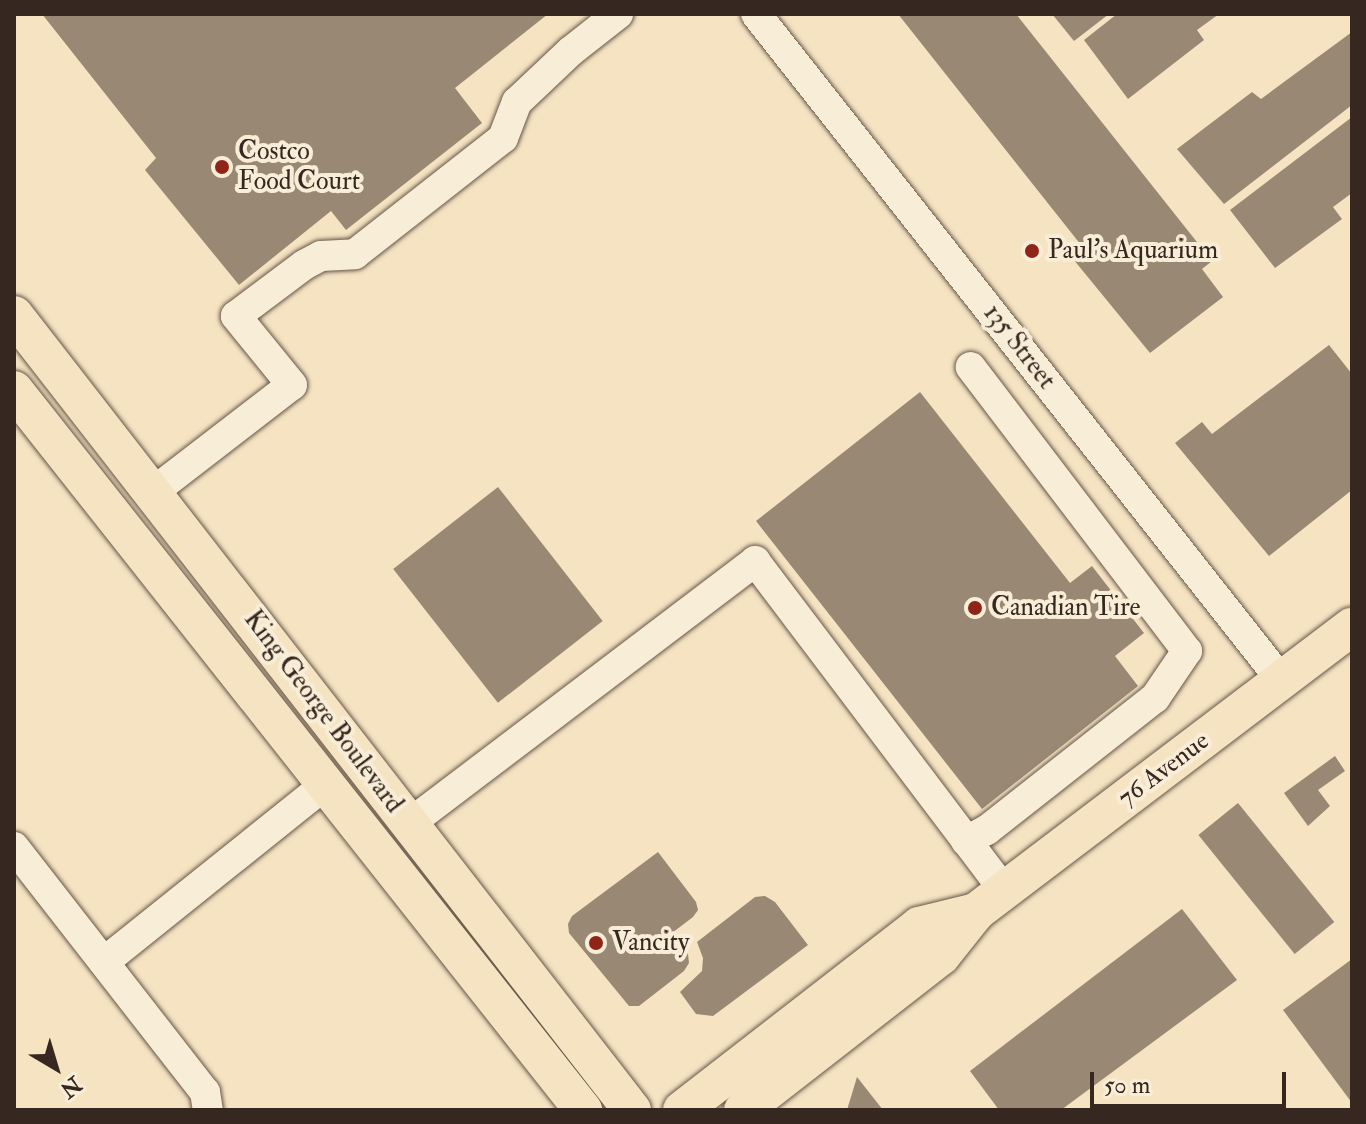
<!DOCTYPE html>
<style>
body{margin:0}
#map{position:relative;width:1366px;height:1124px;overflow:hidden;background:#f5e3c2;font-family:"IM FELL Double Pica",serif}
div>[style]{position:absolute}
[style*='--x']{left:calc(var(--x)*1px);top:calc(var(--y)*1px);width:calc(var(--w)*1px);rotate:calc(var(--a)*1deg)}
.building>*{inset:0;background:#998974;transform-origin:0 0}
.roads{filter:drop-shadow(0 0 2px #665648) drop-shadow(0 0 2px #665648)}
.minor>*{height:30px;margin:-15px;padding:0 15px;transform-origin:15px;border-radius:15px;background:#f8edd7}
.major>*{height:38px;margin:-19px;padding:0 19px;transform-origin:19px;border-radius:19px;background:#f5e3c2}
.dots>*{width:22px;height:22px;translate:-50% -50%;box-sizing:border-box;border:4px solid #f8edd7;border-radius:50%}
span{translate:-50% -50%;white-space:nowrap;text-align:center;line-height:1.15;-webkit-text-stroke:8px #f8edd7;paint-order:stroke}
.poi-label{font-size:26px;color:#362720}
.left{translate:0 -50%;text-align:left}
.street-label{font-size:26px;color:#362720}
.frame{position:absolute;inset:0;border:16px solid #362720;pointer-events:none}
.north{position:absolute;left:16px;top:1028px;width:80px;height:80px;-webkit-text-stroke:6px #f8edd7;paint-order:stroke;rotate:142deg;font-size:22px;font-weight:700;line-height:32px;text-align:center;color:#362720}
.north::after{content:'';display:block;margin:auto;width:28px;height:36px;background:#362720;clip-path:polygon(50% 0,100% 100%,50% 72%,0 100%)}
.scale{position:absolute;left:1090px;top:1072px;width:196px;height:36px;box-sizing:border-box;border:4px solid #362720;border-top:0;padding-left:10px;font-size:24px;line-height:28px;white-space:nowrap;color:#362720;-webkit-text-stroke:6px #f8edd7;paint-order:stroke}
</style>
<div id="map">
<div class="building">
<i style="clip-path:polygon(42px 14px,548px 14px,455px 88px,482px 123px,346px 230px,331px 211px,239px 285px,145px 170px,156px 158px)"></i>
<i style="clip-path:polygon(898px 14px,1016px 14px,1212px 261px,1202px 269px,1223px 297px,1150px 353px,1069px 254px,1081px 245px)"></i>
<i style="clip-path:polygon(1052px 14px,1109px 14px,1074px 41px)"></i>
<i style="clip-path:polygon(1117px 14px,1219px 14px,1197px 30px,1204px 40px,1128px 99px,1084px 40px)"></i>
<i style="clip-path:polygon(1352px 32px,1352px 105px,1224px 204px,1177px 149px,1252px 92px,1261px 99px)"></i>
<i style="clip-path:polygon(1352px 117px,1352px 193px,1333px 207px,1342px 219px,1275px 268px,1230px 210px)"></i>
<i style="clip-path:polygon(1329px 345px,1352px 374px,1352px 490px,1269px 556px,1175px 443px,1202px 422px,1212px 434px)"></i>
<i style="clip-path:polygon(920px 392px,1070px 583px,1092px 566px,1144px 633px,1115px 656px,1138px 686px,982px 809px,756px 521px)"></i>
<i style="left:498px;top:487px;width:170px;height:133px;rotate:52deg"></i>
<i style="clip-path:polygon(1335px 756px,1345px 771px,1318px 790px,1330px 806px,1308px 826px,1284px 793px)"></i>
<i style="left:1238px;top:803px;width:153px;height:51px;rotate:51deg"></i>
<i style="clip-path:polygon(658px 852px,696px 902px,698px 910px,693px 917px,672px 933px,688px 954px,689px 963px,684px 971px,639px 1006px,629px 1006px,569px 933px,568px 924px,572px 916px)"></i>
<i style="clip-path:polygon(765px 896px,775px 902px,808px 945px,713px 1016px,696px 1014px,680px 992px,702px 971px,703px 958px,697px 942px,755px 897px)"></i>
<i style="clip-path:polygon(1182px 909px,1237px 980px,1061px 1110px,999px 1110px,970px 1071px)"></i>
<i style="clip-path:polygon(1352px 959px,1352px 1103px,1283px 1010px)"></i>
<i style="clip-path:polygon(857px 1077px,883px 1110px,847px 1110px)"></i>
</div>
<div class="roads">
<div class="minor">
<i style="--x:756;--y:14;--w:849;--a:51.74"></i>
<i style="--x:153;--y:492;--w:175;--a:-37.6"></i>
<i style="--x:292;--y:385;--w:89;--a:-129.1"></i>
<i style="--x:236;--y:316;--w:85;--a:-36.9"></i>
<i style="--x:304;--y:265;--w:19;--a:-28"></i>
<i style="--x:321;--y:256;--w:34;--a:-3"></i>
<i style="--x:355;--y:254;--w:188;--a:-38.1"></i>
<i style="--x:503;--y:138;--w:39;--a:-69"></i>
<i style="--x:517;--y:102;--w:74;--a:-43.4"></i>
<i style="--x:571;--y:51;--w:60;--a:-38.2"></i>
<i style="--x:409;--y:824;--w:435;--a:-37.2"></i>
<i style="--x:755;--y:561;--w:413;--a:52.9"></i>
<i style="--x:966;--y:841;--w:24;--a:-28"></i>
<i style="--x:987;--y:830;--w:214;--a:-38.2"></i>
<i style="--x:1155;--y:698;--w:57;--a:-55.8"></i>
<i style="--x:1187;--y:651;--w:357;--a:-127.3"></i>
<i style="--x:14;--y:847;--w:311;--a:52.1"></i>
<i style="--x:205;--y:1092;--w:18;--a:81"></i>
<i style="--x:104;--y:962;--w:285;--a:-38.7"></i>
</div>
<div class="major">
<i style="--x:14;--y:315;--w:1007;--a:52.14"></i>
<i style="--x:14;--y:390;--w:918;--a:51.68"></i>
<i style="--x:682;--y:1110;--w:300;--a:-37.8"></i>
<i style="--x:919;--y:926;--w:59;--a:-13.8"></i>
<i style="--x:743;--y:1110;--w:251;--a:-37.9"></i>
<i style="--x:941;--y:956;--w:56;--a:-51.5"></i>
<i style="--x:976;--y:912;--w:472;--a:-37.2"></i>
</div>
</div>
<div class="dots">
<i style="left:222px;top:167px;background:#8f2418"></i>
<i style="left:1032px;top:251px;background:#8f2418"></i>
<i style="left:975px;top:608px;background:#8f2418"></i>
<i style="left:596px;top:943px;background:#8f2418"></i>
</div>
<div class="poi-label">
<span class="left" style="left:238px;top:167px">Costco<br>Food Court</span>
<span class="left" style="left:1048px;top:251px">Paul's Aquarium</span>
<span class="left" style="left:991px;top:608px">Canadian Tire</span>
<span class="left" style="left:612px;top:943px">Vancity</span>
</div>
<div class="street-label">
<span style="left:1019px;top:347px;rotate:52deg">135 Street</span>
<span style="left:323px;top:712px;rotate:53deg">King George Boulevard</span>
<span style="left:1164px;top:770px;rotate:-37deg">76 Avenue</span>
</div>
<div class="frame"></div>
<div class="north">N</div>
<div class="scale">50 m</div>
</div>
